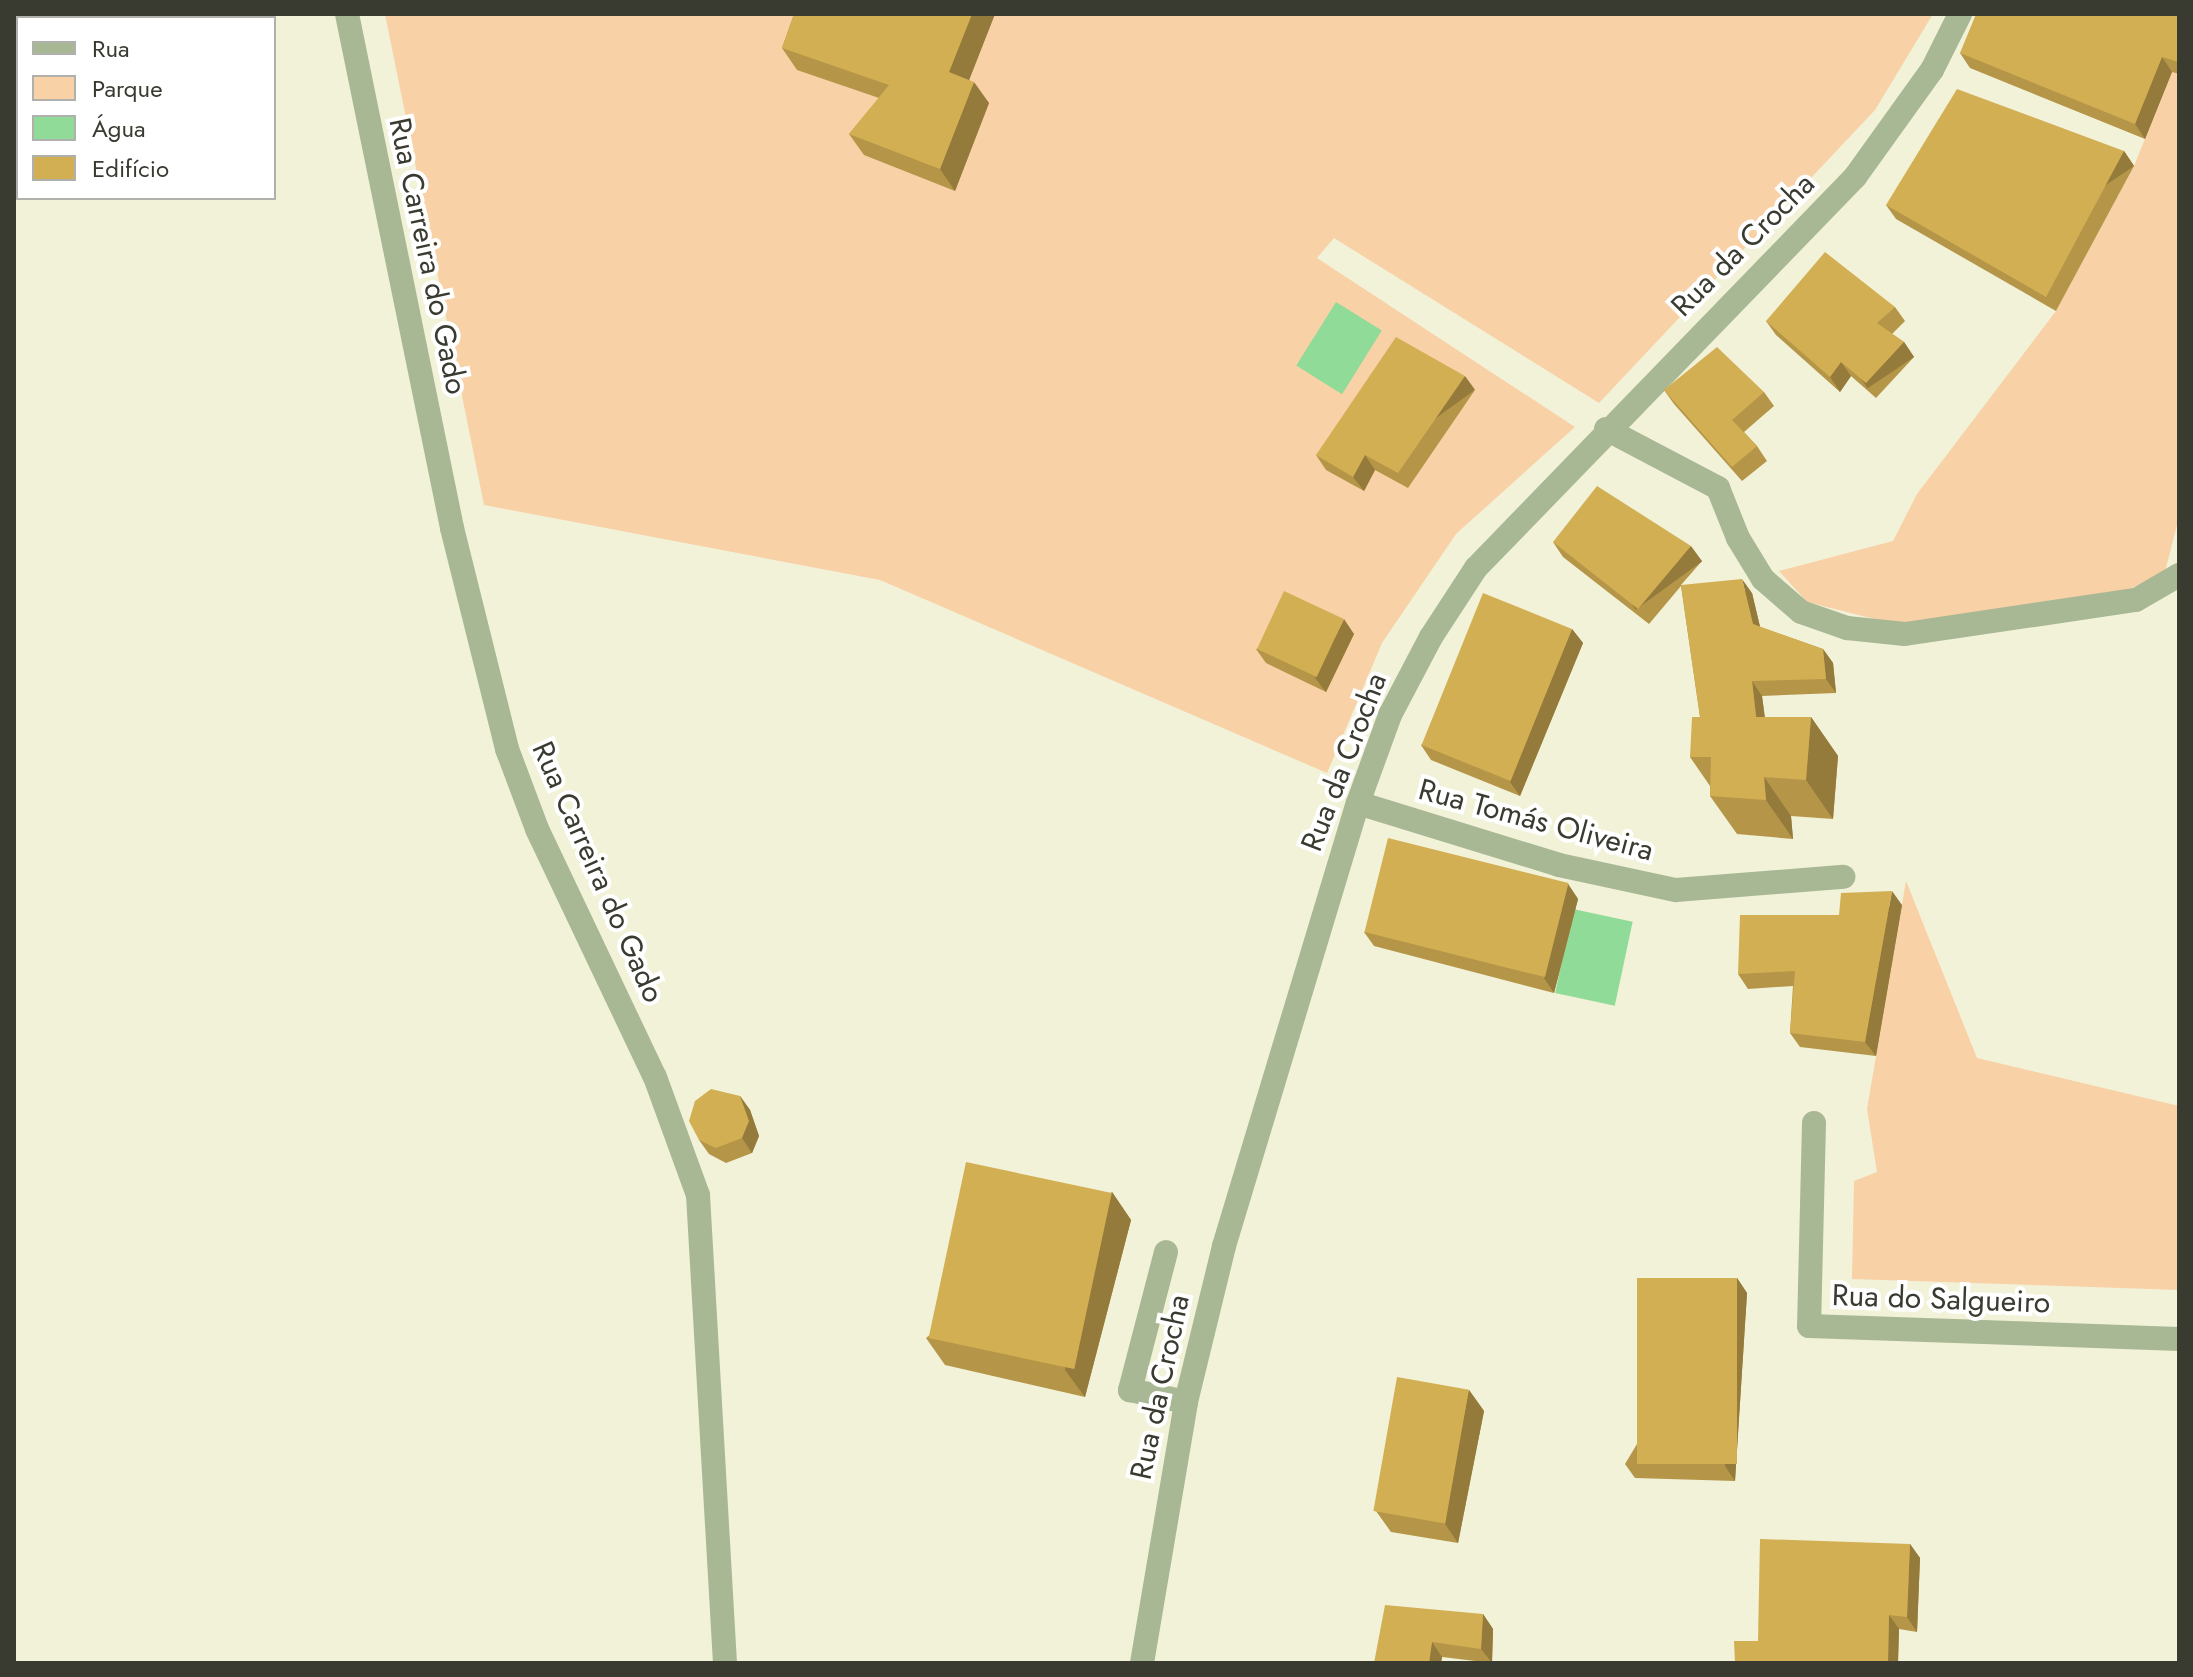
<!DOCTYPE html>
<meta charset="utf-8">
<style>
body{margin:0}
#map{position:relative;width:2193px;height:1677px;overflow:hidden;background:#f2f2d9;font-family:Jost,sans-serif}
div>[style]{position:absolute}
[style*='--x']{left:calc(var(--x)*1px);top:calc(var(--y)*1px);width:calc(var(--w)*1px);rotate:calc(var(--a)*1deg)}
.green>*{inset:0;background:#f8d1a7}
.water>*{inset:0;background:#91db99;transform-origin:0 0}
.minor>*{height:24px;margin:-12px;padding:0 12px;transform-origin:12px;border-radius:12px;background:#a8b894}
.wall>*{inset:0;background:#b59648}
.shaded-wall>*{inset:0;background:#947a3b;transform-origin:0 0}
.building>*{inset:0;background:#d3af54;transform-origin:0 0}
span{translate:-50% -50%;white-space:nowrap;text-align:center;line-height:1.15;-webkit-text-stroke:8px #fff;paint-order:stroke}
.street-label{font-size:30px;color:#393a30}
.frame{position:absolute;inset:0;border:16px solid #393a30;pointer-events:none}
.legend{position:absolute;left:16px;top:16px;width:260px;height:184px;box-sizing:border-box;background:#fff;border:2px solid #b0b0ac;margin:0;padding:10px 14px;list-style:none;font-size:24px;color:#393a30}
.legend li{display:flex;align-items:center;gap:16px;height:40px}
.legend b{width:40px;border:2px solid #b0b0ac}
</style>
<div id="map">
<div class="green">
<i style="clip-path:polygon(385px 14px,817px 14px,964px 93px,995px 14px,1933px 14px,1875px 110px,1599px 403px,1334px 238px,1317px 258px,1575px 427px,1456px 534px,1382px 643px,1327px 773px,880px 580px,484px 505px)"></i>
<i style="clip-path:polygon(2172px 72px,2179px 74px,2179px 517px,2165px 572px,2128px 590px,1902px 626px,1807px 602px,1779px 571px,1893px 541px,1917px 494px,2056px 311px,2134px 166px)"></i>
<i style="clip-path:polygon(1906px 881px,1977px 1058px,2179px 1106px,2179px 1290px,1852px 1279px,1854px 1181px,1877px 1172px,1867px 1109px)"></i>
</div>
<div class="water">
<i style="left:1336px;top:302px;width:54px;height:75px;rotate:32deg"></i>
<i style="left:1573px;top:909px;width:61px;height:86px;rotate:12deg"></i>
</div>
<div class="minor">
<i style="--x:347;--y:14;--w:525;--a:78.45"></i>
<i style="--x:452;--y:528;--w:228;--a:76"></i>
<i style="--x:507;--y:749;--w:85;--a:69.4"></i>
<i style="--x:537;--y:829;--w:275;--a:64.6"></i>
<i style="--x:655;--y:1077;--w:126;--a:70"></i>
<i style="--x:698;--y:1195;--w:469;--a:86.7"></i>
<i style="--x:14;--y:17;--w:4;--a:-56"></i>
<i style="--x:1606;--y:429;--w:127;--a:27.8"></i>
<i style="--x:1718;--y:488;--w:54;--a:68.2"></i>
<i style="--x:1738;--y:538;--w:48;--a:58.6"></i>
<i style="--x:1763;--y:579;--w:50;--a:41"></i>
<i style="--x:1801;--y:612;--w:49;--a:19.2"></i>
<i style="--x:1847;--y:628;--w:58;--a:5.9"></i>
<i style="--x:1905;--y:634;--w:233;--a:-8.4"></i>
<i style="--x:2136;--y:600;--w:50;--a:-30.2"></i>
<i style="--x:1358;--y:803;--w:210;--a:17.1"></i>
<i style="--x:1559;--y:865;--w:120;--a:12.1"></i>
<i style="--x:1676;--y:890;--w:168;--a:-4.5"></i>
<i style="--x:1814;--y:1123;--w:203;--a:91.4"></i>
<i style="--x:1809;--y:1326;--w:370;--a:2"></i>
<i style="--x:1166;--y:1252;--w:143;--a:104.6"></i>
<i style="--x:1130;--y:1390;--w:57;--a:12.1"></i>
<i style="--x:1142;--y:1663;--w:265;--a:-80.4"></i>
<i style="--x:1186;--y:1402;--w:161;--a:-76.3"></i>
<i style="--x:1224;--y:1246;--w:463;--a:-73.2"></i>
<i style="--x:1358;--y:803;--w:94;--a:-70"></i>
<i style="--x:1390;--y:715;--w:88;--a:-62.3"></i>
<i style="--x:1431;--y:637;--w:82;--a:-56.9"></i>
<i style="--x:1476;--y:568;--w:545;--a:-45.89"></i>
<i style="--x:1855;--y:177;--w:132;--a:-54.3"></i>
<i style="--x:1932;--y:70;--w:63;--a:-63.4"></i>
</div>
<div class="wall">
<i style="clip-path:polygon(794px 14px,995px 14px,969px 80px,989px 103px,955px 191px,864px 155px,849px 134px,879px 98px,797px 70px,782px 48px)"></i>
<i style="clip-path:polygon(2179px 14px,2179px 74px,2172px 72px,2145px 139px,1970px 68px,1960px 53px)"></i>
<i style="clip-path:polygon(2124px 151px,2134px 166px,2056px 311px,1896px 219px,1886px 205px)"></i>
<i style="clip-path:polygon(1895px 307px,1905px 321px,1892px 334px,1904px 342px,1914px 357px,1876px 398px,1851px 376px,1840px 392px,1776px 335px,1766px 321px)"></i>
<i style="clip-path:polygon(1475px 390px,1408px 488px,1375px 470px,1364px 491px,1326px 470px,1316px 455px)"></i>
<i style="clip-path:polygon(1664px 390px,1764px 392px,1774px 406px,1744px 432px,1757px 446px,1767px 461px,1742px 481px,1674px 404px)"></i>
<i style="clip-path:polygon(1553px 542px,1702px 561px,1681px 585px,1752px 593px,1760px 627px,1823px 649px,1833px 663px,1836px 693px,1762px 696px,1765px 717px,1811px 717px,1838px 756px,1833px 819px,1791px 816px,1793px 839px,1737px 834px,1710px 796px,1710px 786px,1690px 757px,1700px 717px,1681px 586px,1649px 624px,1563px 557px)"></i>
<i style="clip-path:polygon(1572px 629px,1583px 643px,1520px 796px,1431px 760px,1421px 745px)"></i>
<i style="clip-path:polygon(1354px 634px,1326px 692px,1266px 663px,1256px 649px)"></i>
<i style="clip-path:polygon(1568px 884px,1578px 899px,1554px 993px,1374px 946px,1364px 932px)"></i>
<i style="clip-path:polygon(1902px 905px,1876px 1056px,1800px 1047px,1790px 1033px,1793px 986px,1748px 989px,1738px 974px,1839px 915px)"></i>
<i style="clip-path:polygon(740px 1096px,750px 1110px,759px 1136px,752px 1153px,726px 1163px,709px 1154px,699px 1140px)"></i>
<i style="clip-path:polygon(1112px 1192px,1131px 1220px,1085px 1397px,945px 1365px,926px 1338px)"></i>
<i style="clip-path:polygon(1737px 1278px,1747px 1293px,1735px 1481px,1635px 1478px,1625px 1464px)"></i>
<i style="clip-path:polygon(1469px 1390px,1484px 1411px,1458px 1543px,1391px 1532px,1376px 1511px)"></i>
<i style="clip-path:polygon(1910px 1544px,1920px 1558px,1917px 1632px,1899px 1629px,1898px 1663px,1735px 1663px,1758px 1641px)"></i>
<i style="clip-path:polygon(1483px 1614px,1493px 1629px,1492px 1663px,1442px 1657px,1441px 1663px,1374px 1663px)"></i>
</div>
<div class="shaded-wall">
<i style="clip-path:polygon(972px 14px,995px 14px,964px 93px,949px 72px)"></i>
<i style="clip-path:polygon(2162px 57px,2172px 72px,2145px 139px,2135px 124px)"></i>
<i style="clip-path:polygon(974px 82px,989px 103px,955px 191px,940px 169px)"></i>
<i style="left:2124px;top:151px;width:18px;height:166px;rotate:56deg"></i>
<i style="left:1904px;top:342px;width:18px;height:56px;rotate:56deg"></i>
<i style="clip-path:polygon(1841px 362px,1851px 376px,1840px 392px,1830px 377px)"></i>
<i style="left:1465px;top:376px;width:17px;height:118px;rotate:54deg"></i>
<i style="clip-path:polygon(1365px 455px,1375px 470px,1364px 491px,1353px 477px)"></i>
<i style="left:1691px;top:546px;width:19px;height:82px;rotate:54deg"></i>
<i style="clip-path:polygon(1742px 579px,1752px 593px,1763px 639px,1753px 624px)"></i>
<i style="clip-path:polygon(1344px 619px,1354px 634px,1326px 692px,1315px 678px)"></i>
<i style="clip-path:polygon(1572px 629px,1583px 643px,1520px 796px,1510px 782px)"></i>
<i style="clip-path:polygon(1823px 649px,1833px 663px,1836px 693px,1826px 679px)"></i>
<i style="clip-path:polygon(1752px 681px,1762px 696px,1767px 737px,1757px 722px)"></i>
<i style="clip-path:polygon(1811px 717px,1838px 756px,1833px 819px,1806px 780px)"></i>
<i style="clip-path:polygon(1764px 777px,1791px 816px,1793px 839px,1766px 800px)"></i>
<i style="clip-path:polygon(1568px 884px,1578px 899px,1554px 993px,1544px 978px)"></i>
<i style="clip-path:polygon(1892px 891px,1902px 905px,1876px 1056px,1865px 1042px)"></i>
<i style="clip-path:polygon(740px 1096px,750px 1110px,759px 1136px,752px 1153px,742px 1138px)"></i>
<i style="clip-path:polygon(1112px 1192px,1131px 1220px,1085px 1397px,1065px 1370px)"></i>
<i style="clip-path:polygon(1737px 1278px,1747px 1293px,1735px 1481px,1725px 1466px)"></i>
<i style="clip-path:polygon(1469px 1390px,1484px 1411px,1458px 1543px,1443px 1521px)"></i>
<i style="clip-path:polygon(1910px 1544px,1920px 1558px,1917px 1632px,1907px 1617px)"></i>
<i style="clip-path:polygon(1483px 1614px,1493px 1629px,1492px 1663px,1481px 1649px)"></i>
<i style="clip-path:polygon(1889px 1615px,1899px 1629px,1898px 1663px,1888px 1663px)"></i>
<i style="clip-path:polygon(1432px 1642px,1442px 1657px,1441px 1663px,1429px 1663px)"></i>
</div>
<div class="building">
<i style="clip-path:polygon(794px 14px,972px 14px,949px 72px,974px 82px,940px 169px,849px 134px,889px 85px,782px 48px)"></i>
<i style="clip-path:polygon(1976px 14px,2179px 14px,2179px 62px,2162px 57px,2135px 124px,1960px 53px)"></i>
<i style="clip-path:polygon(1957px 89px,2124px 151px,2046px 297px,1886px 205px)"></i>
<i style="clip-path:polygon(1825px 252px,1895px 307px,1877px 323px,1904px 342px,1866px 383px,1841px 362px,1830px 377px,1766px 321px)"></i>
<i style="clip-path:polygon(1396px 337px,1465px 376px,1398px 473px,1365px 455px,1353px 477px,1316px 455px)"></i>
<i style="clip-path:polygon(1717px 347px,1764px 392px,1732px 420px,1757px 446px,1732px 467px,1664px 390px)"></i>
<i style="clip-path:polygon(1597px 486px,1691px 546px,1638px 609px,1553px 542px)"></i>
<i style="clip-path:polygon(1742px 579px,1753px 624px,1823px 649px,1826px 679px,1752px 681px,1756px 717px,1700px 717px,1681px 585px)"></i>
<i style="left:1284px;top:591px;width:66px;height:64px;rotate:25deg"></i>
<i style="left:1483px;top:593px;width:96px;height:164px;rotate:22deg"></i>
<i style="clip-path:polygon(1692px 717px,1811px 717px,1806px 780px,1764px 777px,1766px 800px,1710px 796px,1711px 757px,1690px 757px)"></i>
<i style="left:1388px;top:838px;width:186px;height:97px;rotate:14deg"></i>
<i style="clip-path:polygon(1892px 891px,1865px 1042px,1790px 1033px,1795px 971px,1738px 974px,1740px 915px,1839px 915px,1841px 893px)"></i>
<i style="clip-path:polygon(711px 1089px,740px 1096px,749px 1121px,742px 1138px,716px 1148px,699px 1140px,689px 1121px,695px 1101px)"></i>
<i style="left:966px;top:1162px;width:149px;height:180px;rotate:12deg"></i>
<i style="left:1637px;top:1278px;width:100px;height:186px"></i>
<i style="left:1397px;top:1377px;width:73px;height:136px;rotate:10deg"></i>
<i style="clip-path:polygon(1760px 1539px,1910px 1544px,1907px 1617px,1889px 1615px,1888px 1663px,1735px 1663px,1734px 1641px,1758px 1641px)"></i>
<i style="clip-path:polygon(1385px 1605px,1483px 1614px,1481px 1649px,1432px 1642px,1429px 1663px,1374px 1663px)"></i>
</div>
<div class="street-label">
<span style="left:1743px;top:245px;rotate:-45deg">Rua da Crocha</span>
<span style="left:428px;top:256px;rotate:78deg">Rua Carreira do Gado</span>
<span style="left:1344px;top:762px;rotate:-69deg">Rua da Crocha</span>
<span style="left:1536px;top:820px;rotate:15deg">Rua Tomás Oliveira</span>
<span style="left:598px;top:872px;rotate:66deg">Rua Carreira do Gado</span>
<span style="left:1941px;top:1299px;rotate:2deg">Rua do Salgueiro</span>
<span style="left:1160px;top:1387px;rotate:-78deg">Rua da Crocha</span>
</div>
<div class="frame"></div>
<ul class="legend">
<li><b style="height:10px;background:#a8b894"></b>Rua</li>
<li><b style="height:22px;background:#f8d1a7"></b>Parque</li>
<li><b style="height:22px;background:#91db99"></b>Água</li>
<li><b style="height:22px;background:#d3af54"></b>Edifício</li>
</ul>
</div>
